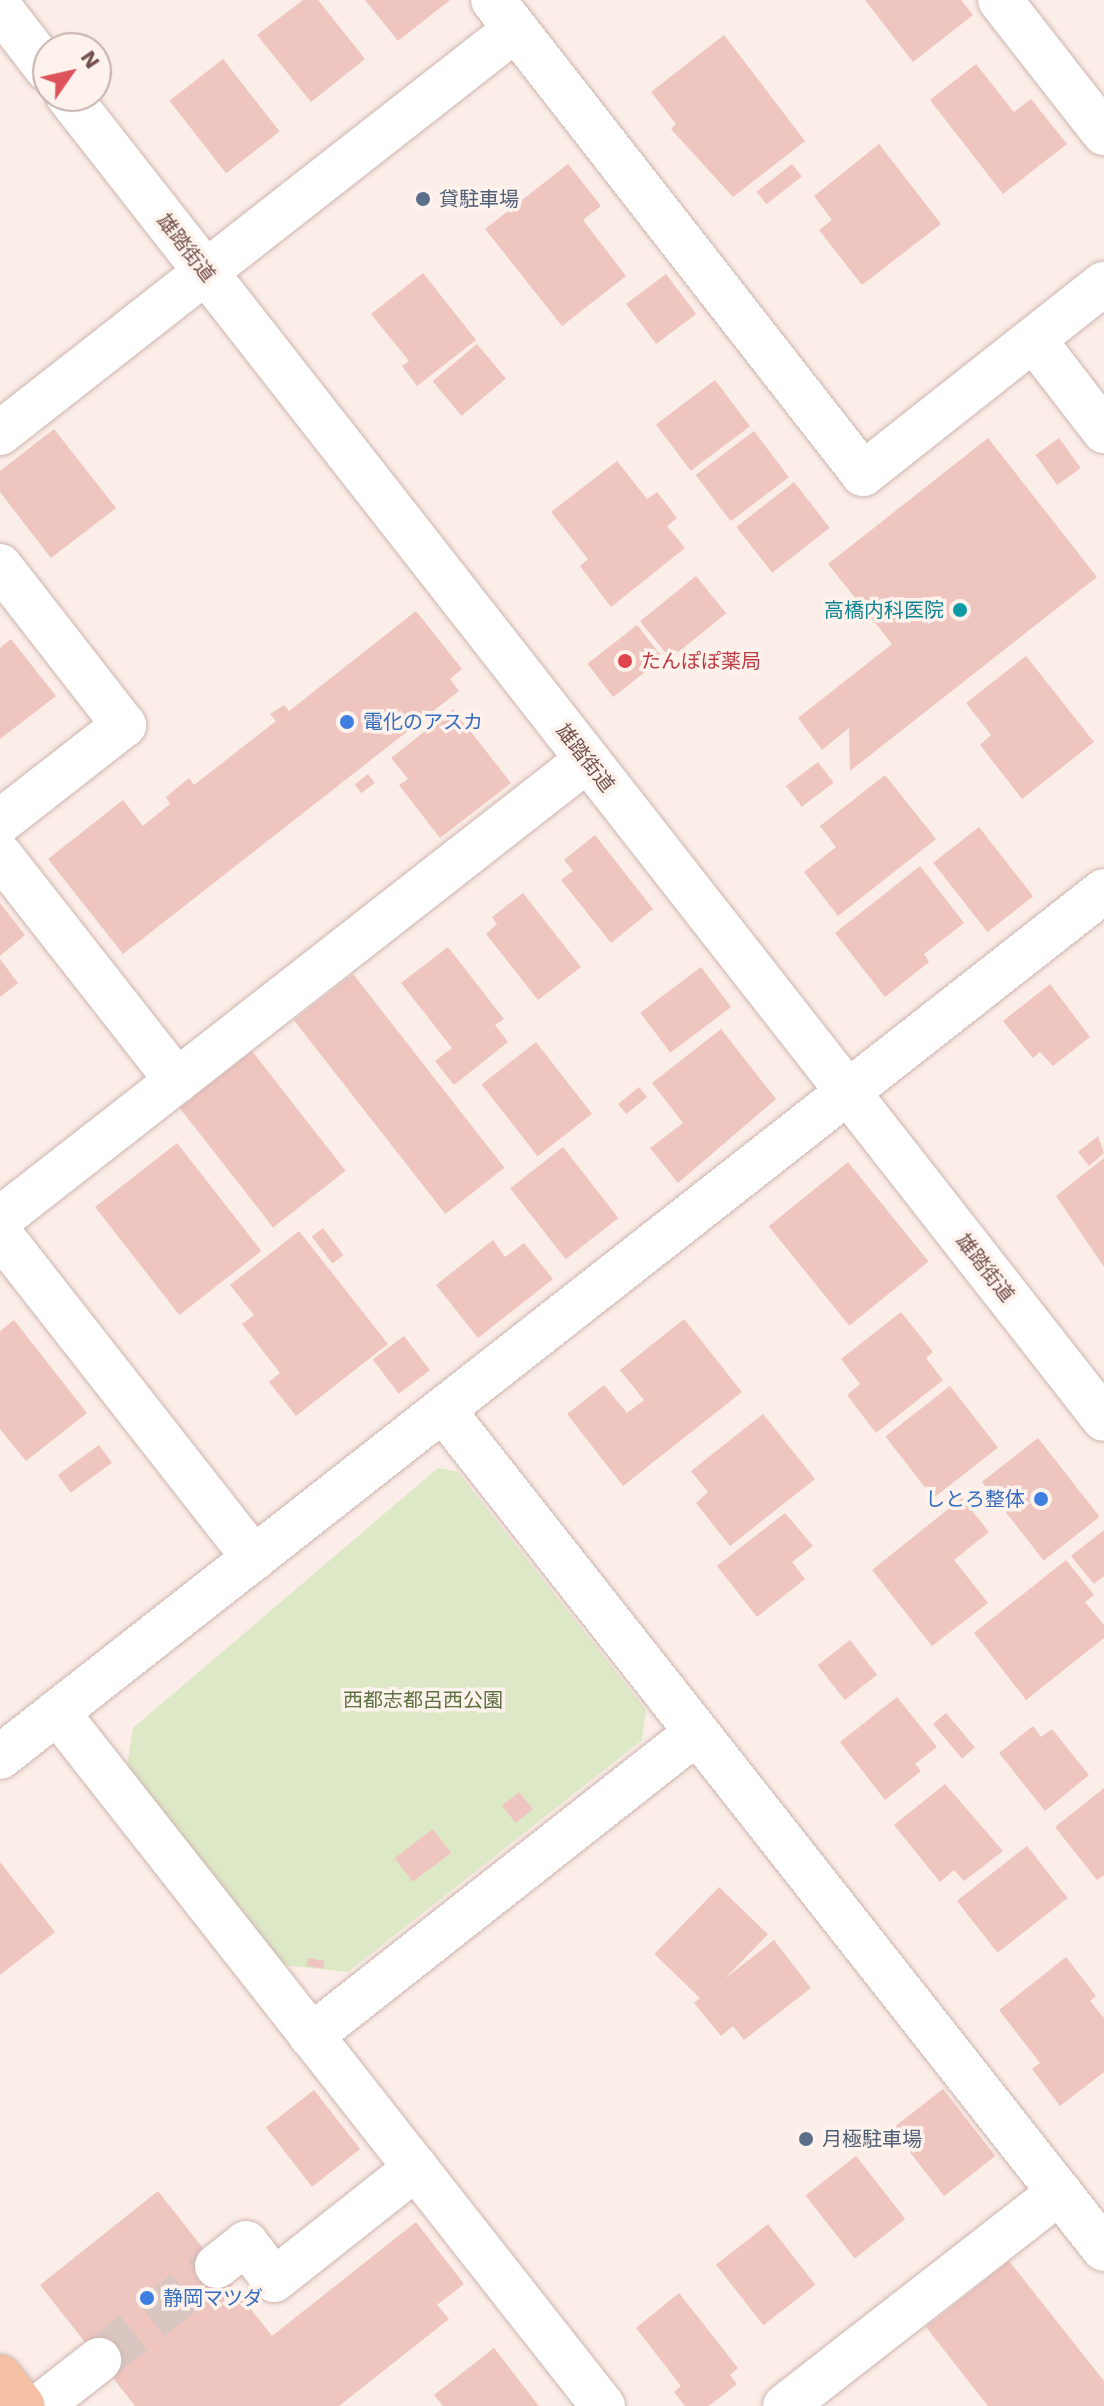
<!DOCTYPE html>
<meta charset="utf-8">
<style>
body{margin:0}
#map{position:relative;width:1104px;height:2406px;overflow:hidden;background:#fbede7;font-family:"Work Sans","Noto Sans JP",sans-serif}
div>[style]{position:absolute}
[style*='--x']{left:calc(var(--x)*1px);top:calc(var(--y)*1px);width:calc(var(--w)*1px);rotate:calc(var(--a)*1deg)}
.green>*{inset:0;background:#dde8c6}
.building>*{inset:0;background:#efc5c0;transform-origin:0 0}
.minor-tunnel>*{height:44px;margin-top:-22px;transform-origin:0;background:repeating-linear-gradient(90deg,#d9c6c0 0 44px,transparent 0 66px)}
.roads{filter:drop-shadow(0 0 2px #ceb5b0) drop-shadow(0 0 2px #ceb5b0)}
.minor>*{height:44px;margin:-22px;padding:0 22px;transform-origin:22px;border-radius:22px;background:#fff}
.major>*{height:44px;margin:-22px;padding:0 22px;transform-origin:22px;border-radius:22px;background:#f5c0a3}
.dots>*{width:22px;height:22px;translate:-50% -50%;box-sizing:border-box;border:4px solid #fef2ed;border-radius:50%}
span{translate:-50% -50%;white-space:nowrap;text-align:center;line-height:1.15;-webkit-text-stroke:7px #fef2ed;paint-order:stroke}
.service-label{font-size:20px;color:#4e5e75}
.left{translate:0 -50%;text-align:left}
.street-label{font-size:20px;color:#73504d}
.culture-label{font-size:20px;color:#0d838f}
.right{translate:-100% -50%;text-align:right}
.health-label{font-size:20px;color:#be3a42}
.shop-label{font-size:20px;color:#366cbe}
.park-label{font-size:20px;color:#5e7242}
.north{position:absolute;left:32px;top:32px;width:80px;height:80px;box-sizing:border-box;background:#fef2ed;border:2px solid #c6b1ad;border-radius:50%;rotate:56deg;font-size:22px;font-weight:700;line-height:32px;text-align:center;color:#73504d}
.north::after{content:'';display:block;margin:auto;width:28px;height:36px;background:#dd545c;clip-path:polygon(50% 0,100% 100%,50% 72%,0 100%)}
</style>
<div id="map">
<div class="green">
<i style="clip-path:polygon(438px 1468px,458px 1472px,646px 1710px,642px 1740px,348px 1972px,283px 1965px,127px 1766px,133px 1728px)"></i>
</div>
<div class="building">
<i style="clip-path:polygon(303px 0,318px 0,365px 59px,311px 102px,257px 35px)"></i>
<i style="clip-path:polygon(365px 0,450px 0,398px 41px)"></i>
<i style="clip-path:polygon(865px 0,961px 0,973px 15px,913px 62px)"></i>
<i style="clip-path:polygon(724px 35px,805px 141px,733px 197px,671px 129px,676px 124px,651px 92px)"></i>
<i style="left:223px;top:59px;width:92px;height:68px;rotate:52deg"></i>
<i style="clip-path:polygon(976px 64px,1014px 112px,1031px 99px,1067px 144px,1003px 194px,930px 100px)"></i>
<i style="clip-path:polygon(879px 144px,941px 224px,862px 285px,819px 230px,832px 220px,814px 196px)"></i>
<i style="clip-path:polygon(568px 164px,601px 206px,583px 220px,626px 276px,562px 326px,485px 229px)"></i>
<i style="left:792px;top:164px;width:16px;height:45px;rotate:52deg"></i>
<i style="clip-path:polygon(423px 273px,476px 340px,417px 386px,402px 366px,409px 361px,371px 314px)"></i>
<i style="left:666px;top:274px;width:50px;height:50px;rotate:53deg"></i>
<i style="left:477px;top:344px;width:45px;height:58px;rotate:50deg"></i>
<i style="left:715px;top:380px;width:58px;height:74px;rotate:53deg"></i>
<i style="clip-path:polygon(54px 429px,116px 508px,51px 558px,0 492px,0 471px)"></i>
<i style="left:754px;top:431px;width:58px;height:73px;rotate:53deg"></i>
<i style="clip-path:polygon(988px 438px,1097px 577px,850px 771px,849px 728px,822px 750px,798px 718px,892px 644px,828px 564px)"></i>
<i style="left:1059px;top:438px;width:37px;height:29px;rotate:54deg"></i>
<i style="clip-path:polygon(617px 461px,647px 499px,657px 492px,677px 518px,667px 526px,685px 548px,611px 607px,580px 566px,588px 559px,551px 512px)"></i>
<i style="left:794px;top:482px;width:58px;height:73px;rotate:52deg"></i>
<i style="left:696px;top:576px;width:48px;height:72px;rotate:51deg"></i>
<i style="clip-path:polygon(416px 611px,462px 669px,450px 679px,459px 691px,123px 954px,48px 859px,123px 800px,143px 826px,170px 804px,166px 797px,189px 778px,194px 785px,276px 721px,270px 714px,284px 705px,289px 711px)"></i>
<i style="left:637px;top:625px;width:42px;height:63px;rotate:52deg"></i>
<i style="clip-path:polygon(11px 639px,56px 696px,0 739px,0 648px)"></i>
<i style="clip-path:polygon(1026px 656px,1094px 742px,1022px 799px,980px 745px,991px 735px,966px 703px)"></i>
<i style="clip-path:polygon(453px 709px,511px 783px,440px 838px,399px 785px,408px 779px,391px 758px)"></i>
<i style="left:818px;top:762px;width:26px;height:40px;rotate:53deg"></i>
<i style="left:368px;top:774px;width:11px;height:17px;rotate:52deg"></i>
<i style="clip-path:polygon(885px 775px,936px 839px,838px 916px,804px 872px,836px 847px,820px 826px)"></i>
<i style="left:979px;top:827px;width:88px;height:58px;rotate:52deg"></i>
<i style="clip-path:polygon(595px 835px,653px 909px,611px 943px,561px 880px,573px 871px,564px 860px)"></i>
<i style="clip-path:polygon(920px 866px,964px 923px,924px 954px,929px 962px,885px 997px,835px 933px)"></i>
<i style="clip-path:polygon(523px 893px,581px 967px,538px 1000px,486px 934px,497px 924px,492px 917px)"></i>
<i style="clip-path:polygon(0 903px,25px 935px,0 956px)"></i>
<i style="clip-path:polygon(448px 947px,504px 1019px,495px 1025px,508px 1042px,454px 1085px,435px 1061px,452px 1048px,401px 983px)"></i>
<i style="clip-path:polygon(0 959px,18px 983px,0 997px)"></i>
<i style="left:701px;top:967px;width:50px;height:76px;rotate:53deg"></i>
<i style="left:353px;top:974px;width:246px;height:75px;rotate:52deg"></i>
<i style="clip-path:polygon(1050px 984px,1090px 1037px,1053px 1066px,1040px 1052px,1033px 1058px,1003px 1021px)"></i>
<i style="clip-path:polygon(721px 1029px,776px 1099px,678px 1183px,650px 1148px,683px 1123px,652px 1083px)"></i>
<i style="left:536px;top:1042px;width:91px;height:69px;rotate:52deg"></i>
<i style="left:252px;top:1051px;width:152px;height:92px;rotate:52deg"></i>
<i style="left:639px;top:1087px;width:13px;height:27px;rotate:51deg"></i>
<i style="clip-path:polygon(1098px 1136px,1104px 1153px,1089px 1166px,1078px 1152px)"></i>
<i style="left:177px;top:1143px;width:137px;height:104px;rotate:52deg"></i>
<i style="left:563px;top:1147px;width:90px;height:67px;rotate:52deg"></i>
<i style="clip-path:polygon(1104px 1158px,1104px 1267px,1056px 1196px)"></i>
<i style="left:848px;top:1162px;width:128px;height:102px;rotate:51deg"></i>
<i style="left:323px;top:1228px;width:34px;height:14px;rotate:53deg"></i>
<i style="clip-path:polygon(299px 1231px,388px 1344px,296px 1416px,269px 1382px,280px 1373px,242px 1324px,254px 1315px,230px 1285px)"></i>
<i style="clip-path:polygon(493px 1240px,505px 1257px,524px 1243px,553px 1279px,478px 1338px,436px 1285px)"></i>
<i style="clip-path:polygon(901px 1312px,933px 1352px,926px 1358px,943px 1380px,876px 1433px,847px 1395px,860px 1384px,841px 1359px)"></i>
<i style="clip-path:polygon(684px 1319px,742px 1392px,623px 1486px,567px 1414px,604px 1385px,627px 1413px,644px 1400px,620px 1370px)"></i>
<i style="clip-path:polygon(14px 1320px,87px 1413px,26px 1461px,0 1429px,0 1331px)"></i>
<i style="left:404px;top:1336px;width:43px;height:39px;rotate:53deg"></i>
<i style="left:950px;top:1386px;width:78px;height:82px;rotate:52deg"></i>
<i style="clip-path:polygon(763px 1414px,815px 1479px,730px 1546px,696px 1503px,708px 1492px,691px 1471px)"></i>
<i style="left:1038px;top:1438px;width:100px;height:71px;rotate:52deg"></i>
<i style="left:99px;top:1445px;width:22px;height:51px;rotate:54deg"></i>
<i style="clip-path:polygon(962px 1498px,989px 1532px,954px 1560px,988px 1603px,932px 1646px,872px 1570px)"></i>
<i style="clip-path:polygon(785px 1513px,813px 1546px,792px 1562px,805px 1579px,757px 1617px,717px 1566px)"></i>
<i style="clip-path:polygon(1104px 1530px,1104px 1576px,1094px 1584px,1071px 1556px)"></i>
<i style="clip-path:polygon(1066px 1560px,1094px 1595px,1085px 1602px,1104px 1625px,1104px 1638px,1026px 1700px,974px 1633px)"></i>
<i style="left:850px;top:1640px;width:44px;height:41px;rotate:52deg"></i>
<i style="clip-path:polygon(897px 1697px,937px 1747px,915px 1764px,921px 1771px,885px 1800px,840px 1742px)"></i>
<i style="left:946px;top:1713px;width:45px;height:17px;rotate:50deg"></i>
<i style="clip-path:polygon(1033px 1726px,1041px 1737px,1052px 1729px,1089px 1775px,1045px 1811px,999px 1753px)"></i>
<i style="clip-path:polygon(945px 1784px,1003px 1851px,964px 1881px,954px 1870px,940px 1882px,894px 1825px)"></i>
<i style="clip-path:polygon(1104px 1788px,1104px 1875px,1097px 1880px,1055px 1827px)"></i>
<i style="left:519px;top:1792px;width:22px;height:22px;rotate:51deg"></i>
<i style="left:433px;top:1829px;width:30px;height:48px;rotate:53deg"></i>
<i style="left:1027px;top:1846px;width:66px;height:89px;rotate:52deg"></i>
<i style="clip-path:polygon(0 1862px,55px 1932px,0 1975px)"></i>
<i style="left:719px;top:1887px;width:68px;height:93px;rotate:44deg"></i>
<i style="clip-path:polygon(774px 1940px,811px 1988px,744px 2040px,733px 2026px,721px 2036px,694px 2003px)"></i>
<i style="clip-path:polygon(1066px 1957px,1096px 1996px,1090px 2001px,1104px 2018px,1104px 2072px,1060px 2106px,1032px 2069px,1040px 2063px,999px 2010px)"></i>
<i style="left:308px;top:1958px;width:17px;height:8px;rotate:10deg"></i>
<i style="left:943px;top:2089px;width:85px;height:65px;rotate:52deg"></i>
<i style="left:314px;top:2090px;width:75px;height:61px;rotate:52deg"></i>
<i style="left:856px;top:2156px;width:80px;height:64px;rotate:52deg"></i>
<i style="clip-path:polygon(158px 2191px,272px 2336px,416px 2222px,464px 2284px,437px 2305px,449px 2319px,339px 2406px,135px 2406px,40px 2285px)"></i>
<i style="left:768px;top:2224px;width:77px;height:66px;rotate:52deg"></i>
<i style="clip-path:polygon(1009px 2261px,1104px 2381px,1104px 2406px,988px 2406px,926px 2327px)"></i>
<i style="clip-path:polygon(679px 2293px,738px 2368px,730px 2375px,737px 2384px,709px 2406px,685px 2406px,674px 2392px,681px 2386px,636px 2328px)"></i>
<i style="clip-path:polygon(494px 2348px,539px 2406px,443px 2406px,434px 2395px)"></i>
</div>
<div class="minor-tunnel">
<i style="--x:99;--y:2360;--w:151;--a:-38.5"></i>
</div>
<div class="roads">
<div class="minor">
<i style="--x:493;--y:0;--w:601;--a:52.02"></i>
<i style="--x:863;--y:474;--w:307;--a:-38.3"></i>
<i style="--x:1000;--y:0;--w:169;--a:52"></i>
<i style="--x:0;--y:8;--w:78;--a:52.3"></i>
<i style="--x:68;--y:96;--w:1680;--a:51.94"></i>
<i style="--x:1034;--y:340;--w:115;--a:52.4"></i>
<i style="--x:0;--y:433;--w:655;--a:-38.06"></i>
<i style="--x:0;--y:566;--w:202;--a:52.1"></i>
<i style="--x:124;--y:725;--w:157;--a:142"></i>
<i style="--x:0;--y:855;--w:287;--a:51.9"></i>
<i style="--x:0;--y:1219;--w:745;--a:-38.02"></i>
<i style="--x:0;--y:1234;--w:412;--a:51.9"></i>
<i style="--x:443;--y:1410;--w:1068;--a:51.77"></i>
<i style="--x:57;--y:1712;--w:883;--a:51.81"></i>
<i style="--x:0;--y:1757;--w:1403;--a:-38.11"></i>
<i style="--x:311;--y:2036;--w:491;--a:-38.2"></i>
<i style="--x:217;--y:2266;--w:37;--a:-38"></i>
<i style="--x:246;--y:2243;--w:46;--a:52.9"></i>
<i style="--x:274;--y:2280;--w:181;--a:-38.3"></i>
<i style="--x:40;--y:2406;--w:75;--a:-37.9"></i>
<i style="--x:785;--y:2406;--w:348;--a:-37.9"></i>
</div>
<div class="major">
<i style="--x:0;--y:2377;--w:37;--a:52"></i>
</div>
</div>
<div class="dots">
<i style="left:423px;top:199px;background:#5c6f8a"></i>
<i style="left:960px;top:610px;background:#0f9aa8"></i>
<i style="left:625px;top:661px;background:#e0444e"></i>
<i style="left:347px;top:722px;background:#3f7fe0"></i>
<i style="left:1041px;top:1499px;background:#3f7fe0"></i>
<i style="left:806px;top:2139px;background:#5c6f8a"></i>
<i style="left:147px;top:2298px;background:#3f7fe0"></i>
</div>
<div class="service-label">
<span class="left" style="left:439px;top:199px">貸駐車場</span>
<span class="left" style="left:822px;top:2139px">月極駐車場</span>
</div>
<div class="street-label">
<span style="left:186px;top:248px;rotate:52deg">雄踏街道</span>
<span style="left:585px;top:758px;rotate:52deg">雄踏街道</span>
<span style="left:985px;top:1268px;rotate:52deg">雄踏街道</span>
</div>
<div class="culture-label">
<span class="right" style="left:944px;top:610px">高橋内科医院</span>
</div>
<div class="health-label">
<span class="left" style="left:641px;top:661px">たんぽぽ薬局</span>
</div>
<div class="shop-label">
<span class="left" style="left:363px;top:722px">電化のアスカ</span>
<span class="right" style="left:1025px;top:1499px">しとろ整体</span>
<span class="left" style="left:163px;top:2298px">静岡マツダ</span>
</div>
<div class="park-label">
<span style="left:423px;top:1700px">西都志都呂西公園</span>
</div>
<div class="north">N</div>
</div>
